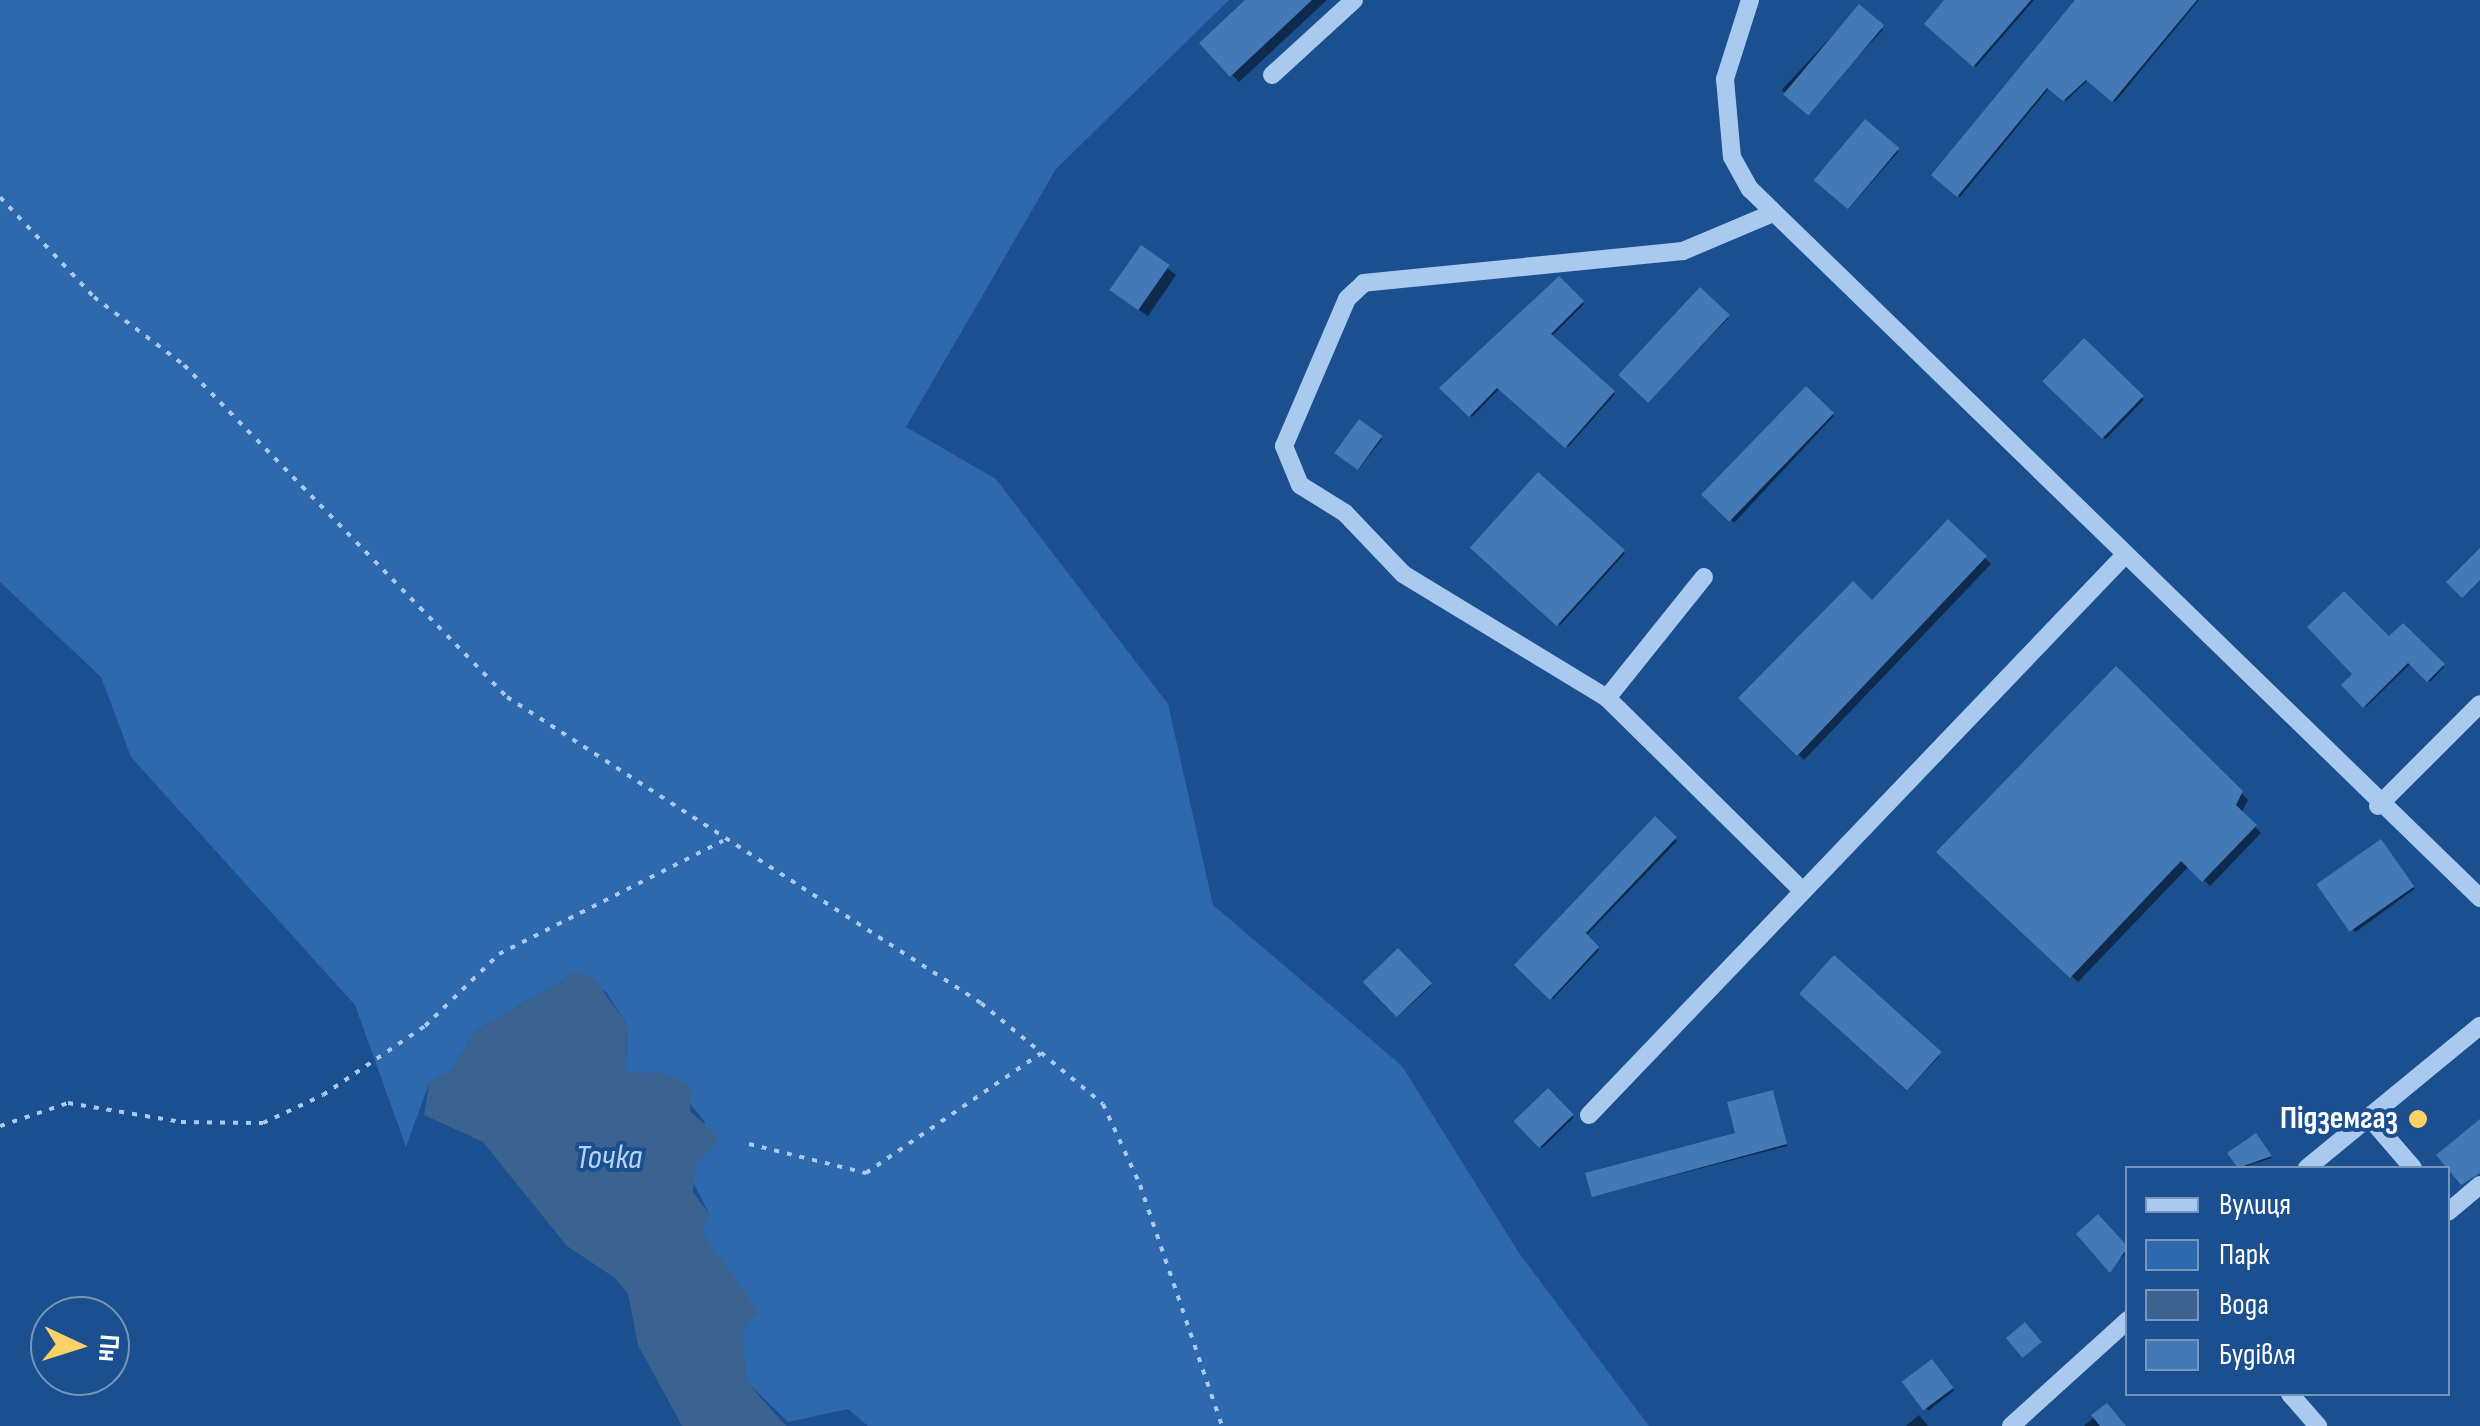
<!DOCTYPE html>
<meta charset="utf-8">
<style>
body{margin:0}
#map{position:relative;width:2480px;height:1426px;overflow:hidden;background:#1b4f8f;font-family:"Sofia Sans Condensed",sans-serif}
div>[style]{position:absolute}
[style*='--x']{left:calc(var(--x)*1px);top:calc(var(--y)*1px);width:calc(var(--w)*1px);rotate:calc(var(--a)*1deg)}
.green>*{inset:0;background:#2e69ad}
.water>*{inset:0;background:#3c6290}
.shadow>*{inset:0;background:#0007;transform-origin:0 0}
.building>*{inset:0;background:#4478b7;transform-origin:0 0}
.path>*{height:4px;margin-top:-2px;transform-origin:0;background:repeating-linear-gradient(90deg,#a9c9ee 0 5px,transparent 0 13px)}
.minor>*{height:18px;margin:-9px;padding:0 9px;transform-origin:9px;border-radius:9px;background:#a9c9ee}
.dots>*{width:28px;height:28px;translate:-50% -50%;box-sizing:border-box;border:5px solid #1b4f8f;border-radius:50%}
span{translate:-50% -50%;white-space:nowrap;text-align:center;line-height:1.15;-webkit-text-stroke:8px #1b4f8f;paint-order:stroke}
.poi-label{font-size:32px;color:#fff;font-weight:700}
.right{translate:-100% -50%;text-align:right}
.water-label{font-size:35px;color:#b5d3f5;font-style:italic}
.legend{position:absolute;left:2125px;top:1166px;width:325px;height:230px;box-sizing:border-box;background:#1b4f8f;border:2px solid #7695bc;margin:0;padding:12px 18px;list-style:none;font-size:30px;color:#fff}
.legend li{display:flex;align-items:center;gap:20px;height:50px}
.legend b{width:50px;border:2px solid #7695bc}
.north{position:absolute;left:30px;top:1296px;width:100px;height:100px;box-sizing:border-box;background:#1b4f8f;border:2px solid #7695bc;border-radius:50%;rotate:94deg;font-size:28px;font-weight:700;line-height:40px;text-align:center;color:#fff}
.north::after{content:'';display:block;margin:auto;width:35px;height:45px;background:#ffd166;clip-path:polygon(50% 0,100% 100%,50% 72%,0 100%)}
</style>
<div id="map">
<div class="green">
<i style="clip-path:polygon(0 0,1229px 0,1056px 169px,906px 427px,996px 479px,1168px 704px,1213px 905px,1402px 1066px,1519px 1253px,1649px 1426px,868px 1426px,848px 1409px,788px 1422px,747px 1382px,724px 1268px,702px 1231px,709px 1214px,691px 1178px,705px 1122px,665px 1073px,626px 1073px,627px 1025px,606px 992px,575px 973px,476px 1031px,451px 1071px,429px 1084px,406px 1147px,355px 1005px,131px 757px,101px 677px,0 582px)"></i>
</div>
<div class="water">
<i style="clip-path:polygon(575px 973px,594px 978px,627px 1025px,626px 1073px,665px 1073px,691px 1088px,690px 1111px,720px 1139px,696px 1164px,693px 1192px,709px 1214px,702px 1232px,758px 1312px,742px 1333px,747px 1382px,786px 1426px,682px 1426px,638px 1345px,628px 1294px,615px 1278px,567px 1246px,483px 1142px,424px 1115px,429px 1084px,451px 1071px,476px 1031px)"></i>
</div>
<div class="shadow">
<i style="clip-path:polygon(1249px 0,1327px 0,1239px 82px,1203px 44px)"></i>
<i style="clip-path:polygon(1948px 0,2034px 0,1976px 67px,1927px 24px)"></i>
<i style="clip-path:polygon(2079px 0,2199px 0,2115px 102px,2089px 79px,2066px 101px,2050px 87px,1960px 197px,1934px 175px)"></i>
<i style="left:1859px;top:7px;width:33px;height:113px;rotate:43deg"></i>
<i style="left:1865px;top:123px;width:44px;height:75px;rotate:41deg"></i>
<i style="clip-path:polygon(1141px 248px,1176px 275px,1148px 316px,1120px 297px)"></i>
<i style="clip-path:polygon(1559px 280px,1584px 304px,1551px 337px,1615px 394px,1568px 447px,1500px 388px,1472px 417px,1443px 388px)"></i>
<i style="left:1700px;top:290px;width:40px;height:115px;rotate:44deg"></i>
<i style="left:2084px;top:342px;width:83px;height:55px;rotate:44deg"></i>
<i style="left:1806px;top:390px;width:38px;height:146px;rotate:43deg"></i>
<i style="left:1360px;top:422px;width:28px;height:39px;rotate:38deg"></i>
<i style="left:1538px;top:475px;width:117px;height:97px;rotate:42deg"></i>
<i style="clip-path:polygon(1948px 523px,1991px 564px,1804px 760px,1742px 698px,1872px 603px)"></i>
<i style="clip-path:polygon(2403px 626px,2444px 667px,2430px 682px,2411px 663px,2366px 707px,2344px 685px)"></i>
<i style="clip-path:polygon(2117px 669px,2248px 800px,2241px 813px,2261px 833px,2210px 886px,2189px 866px,2078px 982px,1940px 852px)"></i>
<i style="clip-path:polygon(1655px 820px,1677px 841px,1585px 937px,1599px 950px,1553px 999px,1517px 965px)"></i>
<i style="left:2381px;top:843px;width:57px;height:73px;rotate:54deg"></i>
<i style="left:1398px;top:951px;width:48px;height:45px;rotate:47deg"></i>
<i style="left:1834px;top:958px;width:144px;height:48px;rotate:43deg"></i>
<i style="left:1548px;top:1091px;width:37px;height:44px;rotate:46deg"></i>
<i style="clip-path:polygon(1774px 1094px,1787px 1146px,1594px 1196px,1738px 1135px)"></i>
<i style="clip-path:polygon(2256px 1136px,2272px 1158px,2241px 1168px,2231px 1154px)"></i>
<i style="left:2098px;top:1218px;width:45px;height:25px;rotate:48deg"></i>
<i style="left:1932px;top:1362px;width:36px;height:33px;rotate:52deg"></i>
<i style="clip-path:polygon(2107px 1406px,2121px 1426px,2084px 1426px)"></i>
<i style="clip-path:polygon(1919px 1415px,1928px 1426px,1906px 1426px)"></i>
</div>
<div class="building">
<i style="clip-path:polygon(1245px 0,1312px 0,1230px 77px,1199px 43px)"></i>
<i style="clip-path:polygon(1944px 0,2031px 0,1973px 67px,1924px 24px)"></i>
<i style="clip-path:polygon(2075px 0,2197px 0,2112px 102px,2086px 80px,2063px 101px,2047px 88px,1957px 197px,1931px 175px)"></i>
<i style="left:1859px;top:4px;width:33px;height:118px;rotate:40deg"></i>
<i style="left:1865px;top:119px;width:45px;height:80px;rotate:40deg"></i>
<i style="left:1141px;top:245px;width:35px;height:55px;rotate:35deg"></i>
<i style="clip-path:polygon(1559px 276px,1584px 301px,1551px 334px,1615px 391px,1565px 448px,1497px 388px,1469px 417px,1439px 388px)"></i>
<i style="left:1700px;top:287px;width:41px;height:120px;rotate:43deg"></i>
<i style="left:2084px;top:338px;width:83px;height:60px;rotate:44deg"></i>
<i style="left:1806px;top:386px;width:39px;height:151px;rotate:44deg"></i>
<i style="left:1359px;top:419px;width:29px;height:42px;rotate:36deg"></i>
<i style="left:1538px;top:472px;width:117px;height:102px;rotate:42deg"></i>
<i style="clip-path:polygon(1948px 519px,1987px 556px,1797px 756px,1738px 698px,1853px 581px,1872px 600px)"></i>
<i style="clip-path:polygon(2480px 548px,2480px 580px,2462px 598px,2446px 582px)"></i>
<i style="clip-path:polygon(2344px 591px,2389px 636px,2403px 623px,2445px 664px,2427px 682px,2408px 663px,2363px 708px,2341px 685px,2352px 674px,2307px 627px)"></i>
<i style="clip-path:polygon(2116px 666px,2243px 791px,2236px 805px,2257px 825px,2202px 882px,2181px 861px,2070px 978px,1936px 852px)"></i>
<i style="clip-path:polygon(1655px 816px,1677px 837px,1586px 933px,1599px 947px,1550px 1000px,1514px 965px)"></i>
<i style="left:2381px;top:839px;width:58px;height:79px;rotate:55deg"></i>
<i style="left:1398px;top:948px;width:49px;height:49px;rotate:46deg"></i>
<i style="left:1834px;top:955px;width:145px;height:52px;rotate:42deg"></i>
<i style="left:1548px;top:1088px;width:37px;height:48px;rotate:46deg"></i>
<i style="clip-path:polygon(1773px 1090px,1787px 1144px,1592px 1197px,1585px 1173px,1735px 1133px,1727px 1102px)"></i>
<i style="clip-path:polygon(2480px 1119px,2480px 1173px,2461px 1185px,2436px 1155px)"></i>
<i style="clip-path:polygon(2256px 1133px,2272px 1156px,2238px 1168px,2227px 1153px)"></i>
<i style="clip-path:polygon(2098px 1214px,2128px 1247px,2110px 1273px,2076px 1234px)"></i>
<i style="left:2025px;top:1322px;width:26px;height:25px;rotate:50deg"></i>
<i style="left:1932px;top:1359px;width:36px;height:38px;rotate:53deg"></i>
<i style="clip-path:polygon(2107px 1403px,2126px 1426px,2100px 1426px,2091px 1415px)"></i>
</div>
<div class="path">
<i style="--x:0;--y:197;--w:137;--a:46.8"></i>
<i style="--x:94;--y:297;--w:113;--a:37.1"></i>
<i style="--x:184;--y:365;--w:463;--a:45.8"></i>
<i style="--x:507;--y:697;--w:564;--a:32.85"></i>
<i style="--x:981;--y:1003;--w:158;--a:39.6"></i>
<i style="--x:1103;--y:1104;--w:89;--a:65.4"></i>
<i style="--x:1140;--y:1185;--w:255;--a:71.2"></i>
<i style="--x:0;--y:1126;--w:72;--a:-18.7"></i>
<i style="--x:68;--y:1103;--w:115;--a:9.5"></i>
<i style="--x:181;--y:1122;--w:82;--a:0.7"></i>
<i style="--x:263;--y:1123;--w:66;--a:-25"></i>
<i style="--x:323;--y:1095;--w:123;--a:-34.1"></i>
<i style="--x:425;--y:1026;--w:103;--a:-44.2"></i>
<i style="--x:499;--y:954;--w:251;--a:-26.8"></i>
<i style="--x:749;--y:1144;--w:121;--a:13.9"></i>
<i style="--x:866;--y:1173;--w:212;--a:-34.4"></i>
</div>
<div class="minor">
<i style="--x:1750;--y:0;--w:83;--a:107.6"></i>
<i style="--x:1725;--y:79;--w:78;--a:84.9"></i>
<i style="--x:1732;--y:157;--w:37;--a:61"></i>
<i style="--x:1750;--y:189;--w:1018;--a:44.16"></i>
<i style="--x:1272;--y:75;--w:111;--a:-42.4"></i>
<i style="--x:1773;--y:213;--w:98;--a:157.1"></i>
<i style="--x:1683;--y:251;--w:321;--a:174.3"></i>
<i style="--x:1364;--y:283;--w:23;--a:137"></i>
<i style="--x:1347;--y:299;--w:160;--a:113.2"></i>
<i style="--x:1284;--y:446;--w:42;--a:67.7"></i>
<i style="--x:1300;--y:485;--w:53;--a:31.9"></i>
<i style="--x:1345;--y:513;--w:84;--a:46.4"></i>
<i style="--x:1403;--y:574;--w:239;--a:31.3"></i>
<i style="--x:1607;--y:698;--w:271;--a:44.6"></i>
<i style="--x:1607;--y:698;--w:155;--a:-51.3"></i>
<i style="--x:2378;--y:806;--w:144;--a:-45"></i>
<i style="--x:1589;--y:1115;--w:771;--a:-46.26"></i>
<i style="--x:2369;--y:1117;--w:67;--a:49.2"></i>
<i style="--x:2307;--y:1168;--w:224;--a:-39.4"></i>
<i style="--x:2448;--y:1212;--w:42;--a:-40.2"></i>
<i style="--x:2290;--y:1394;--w:43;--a:48.8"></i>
<i style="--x:2011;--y:1426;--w:158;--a:-42.2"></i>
</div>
<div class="dots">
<i style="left:2418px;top:1119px;background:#ffd166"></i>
</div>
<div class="poi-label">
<span class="right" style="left:2398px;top:1119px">Підземгаз</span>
</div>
<div class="water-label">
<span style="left:609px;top:1158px">Точка</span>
</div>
<ul class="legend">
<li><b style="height:12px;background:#a9c9ee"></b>Вулиця</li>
<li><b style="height:28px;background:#2e69ad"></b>Парк</li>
<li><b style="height:28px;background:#3c6290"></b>Вода</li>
<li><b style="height:28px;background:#4478b7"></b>Будівля</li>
</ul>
<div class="north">Пн</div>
</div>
